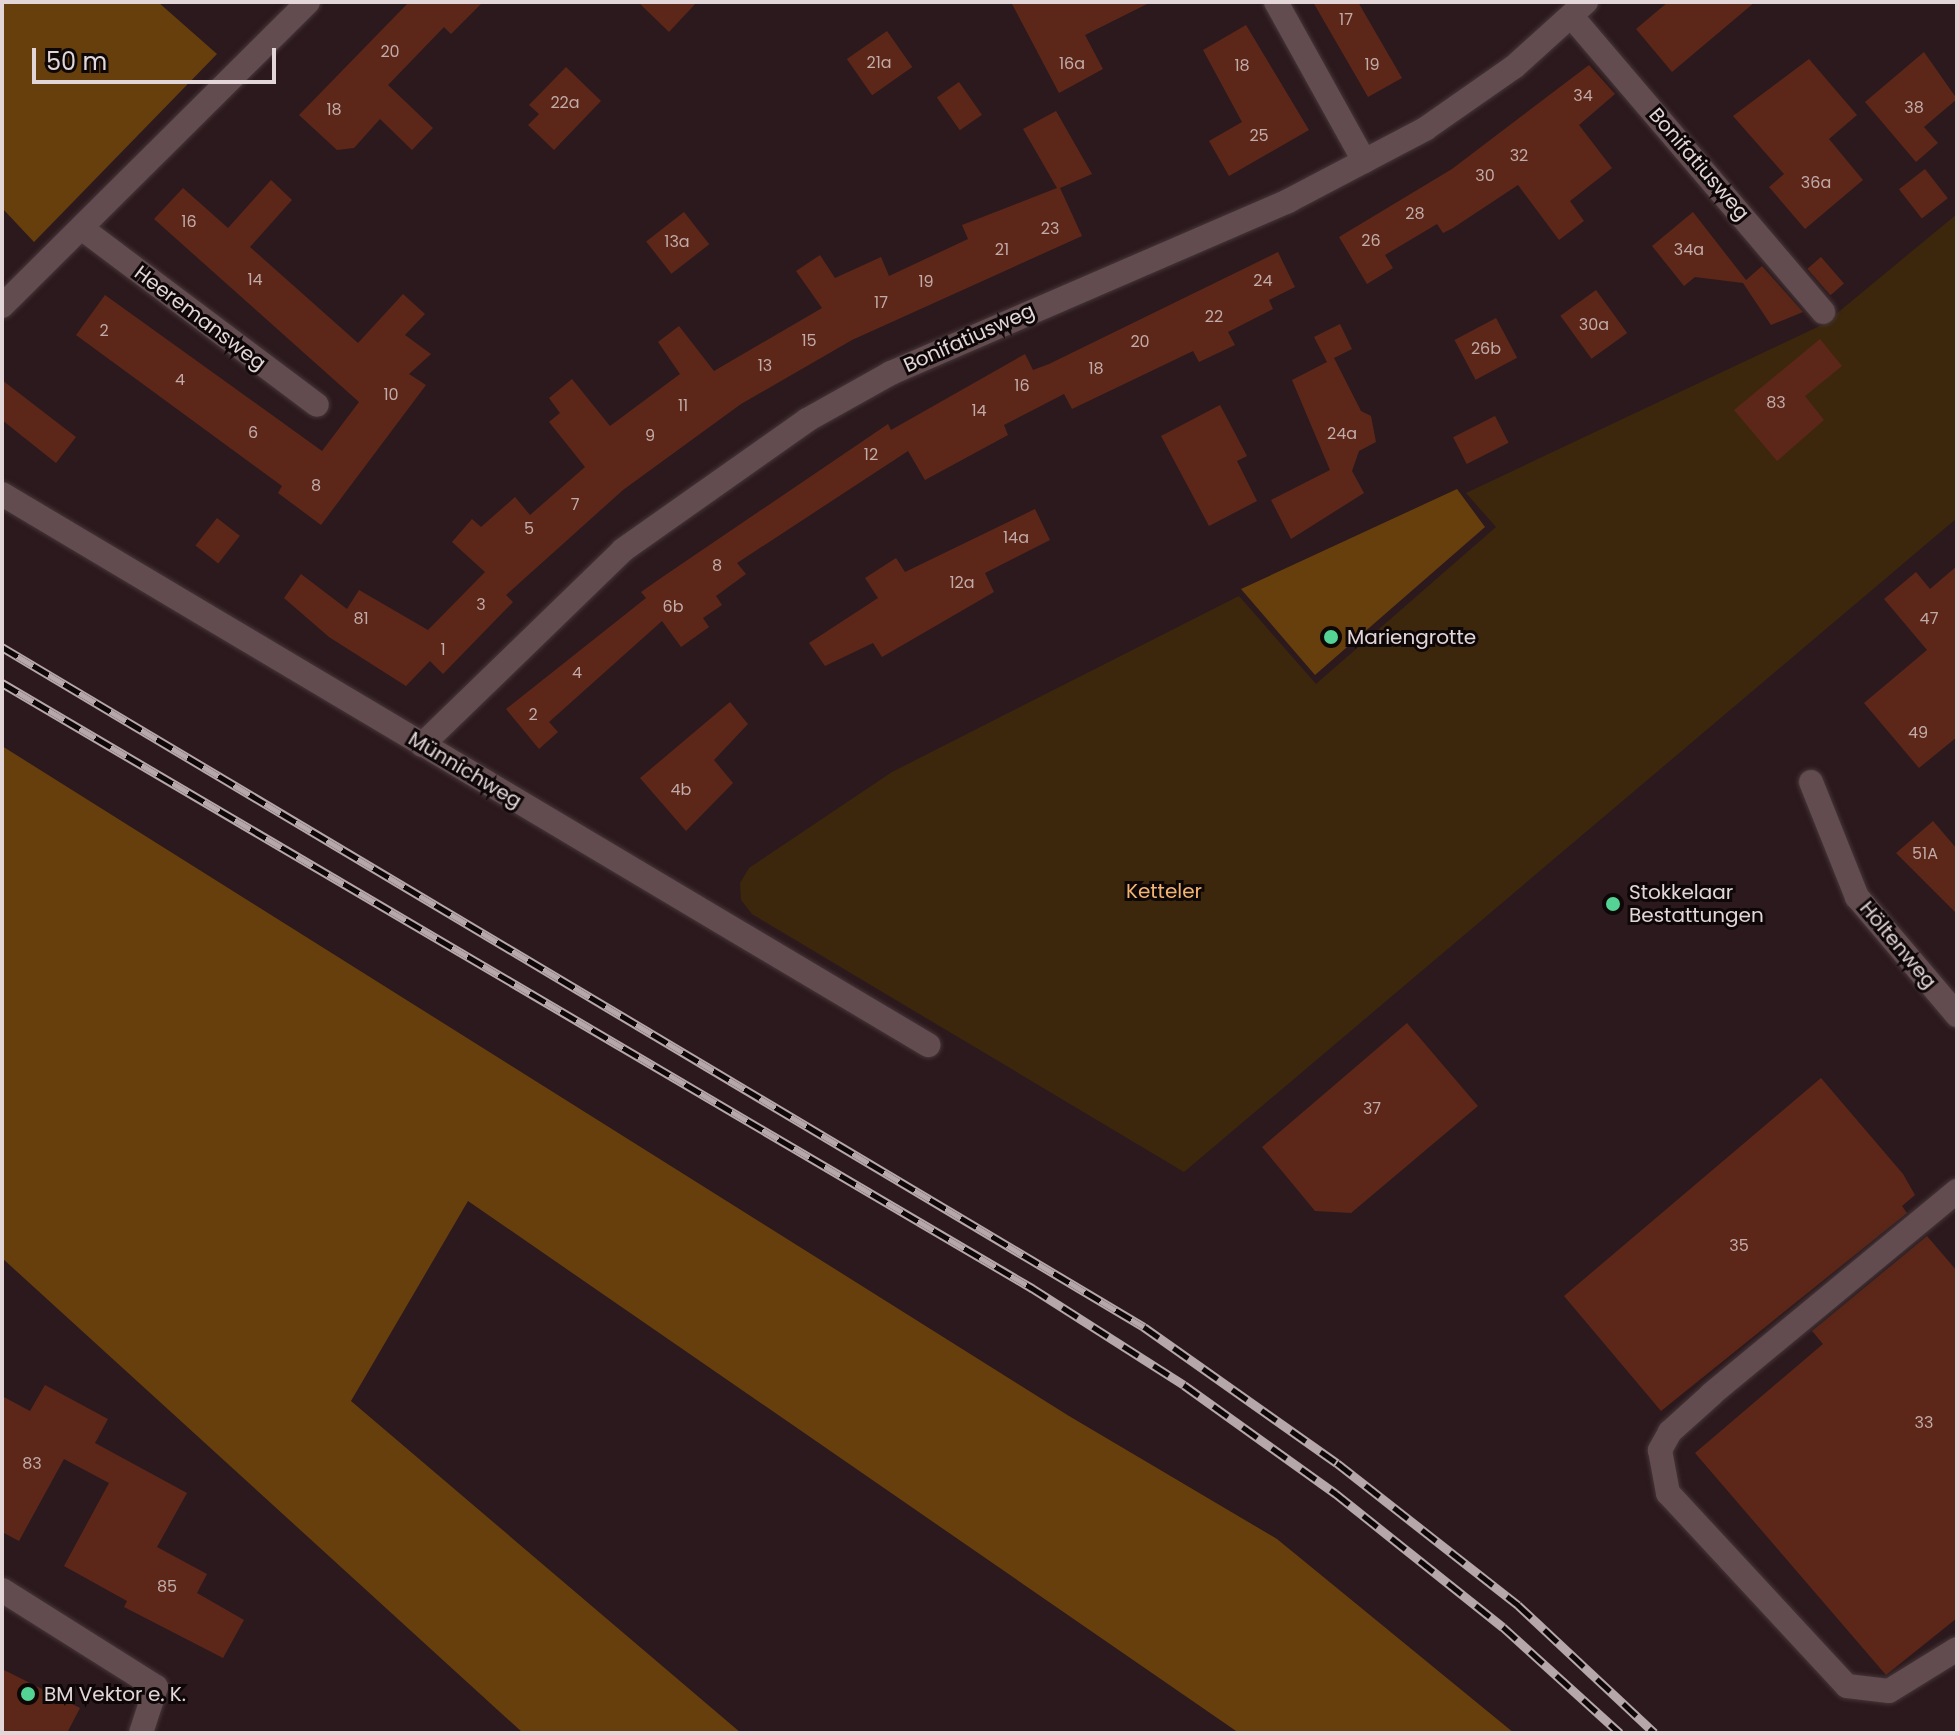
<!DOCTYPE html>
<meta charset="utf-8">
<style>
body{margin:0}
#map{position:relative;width:1959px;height:1735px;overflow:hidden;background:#2c191d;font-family:Poppins,sans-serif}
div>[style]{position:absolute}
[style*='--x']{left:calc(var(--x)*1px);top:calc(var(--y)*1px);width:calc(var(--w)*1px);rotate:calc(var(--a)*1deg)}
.green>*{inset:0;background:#3c270d}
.forest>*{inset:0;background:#663f0c}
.building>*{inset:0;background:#5c2718;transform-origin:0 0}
.roads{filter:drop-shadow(0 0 2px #453639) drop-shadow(0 0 2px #453639)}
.minor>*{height:24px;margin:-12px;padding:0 12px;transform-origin:12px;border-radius:12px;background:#624c50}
.rail>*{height:9px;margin-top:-4.5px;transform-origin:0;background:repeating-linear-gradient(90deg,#0e0708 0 18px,#b6a7aa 0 36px);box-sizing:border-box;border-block:2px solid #b6a7aa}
.dots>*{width:22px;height:22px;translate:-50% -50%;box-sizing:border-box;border:4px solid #0e0708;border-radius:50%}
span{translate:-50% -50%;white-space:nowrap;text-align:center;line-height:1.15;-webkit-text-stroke:6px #0e0708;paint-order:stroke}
.number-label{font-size:16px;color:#c1aaa8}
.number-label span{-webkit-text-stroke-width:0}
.street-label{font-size:20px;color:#e3d6d8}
.poi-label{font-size:20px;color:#e3d6d8}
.left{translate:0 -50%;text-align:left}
.park-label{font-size:20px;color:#f3b571}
.frame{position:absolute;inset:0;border:4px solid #e3d6d8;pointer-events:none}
.scale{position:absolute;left:32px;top:48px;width:244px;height:36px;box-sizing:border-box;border:4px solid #e3d6d8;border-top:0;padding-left:10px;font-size:24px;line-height:28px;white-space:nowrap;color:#e3d6d8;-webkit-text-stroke:6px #0e0708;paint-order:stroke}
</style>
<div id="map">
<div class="green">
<i style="clip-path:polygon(1957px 214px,1957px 518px,1184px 1172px,752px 914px,741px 900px,740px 883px,749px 868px,892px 772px,1239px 596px,1316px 684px,1496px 527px,1466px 493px,1824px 324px)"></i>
</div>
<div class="forest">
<i style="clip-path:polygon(2px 2px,158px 2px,217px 54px,34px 242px,2px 208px)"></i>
<i style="clip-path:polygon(1457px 489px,1485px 527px,1315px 675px,1241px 589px)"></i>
<i style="clip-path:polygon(2px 746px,1069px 1416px,1277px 1539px,1514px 1733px,1239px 1733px,468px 1201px,351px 1401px,741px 1733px,523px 1733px,2px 1258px)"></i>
</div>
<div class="building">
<i style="clip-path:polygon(409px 2px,483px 2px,451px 34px,444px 27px,388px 85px,433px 128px,412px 150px,380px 119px,354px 148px,337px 150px,299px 115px)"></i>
<i style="clip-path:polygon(638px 2px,697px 2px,669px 32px)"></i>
<i style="clip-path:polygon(1011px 2px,1151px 2px,1085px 35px,1103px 69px,1059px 93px)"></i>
<i style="clip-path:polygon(1313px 2px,1358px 2px,1402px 78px,1368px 97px)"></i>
<i style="clip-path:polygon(1668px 2px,1755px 2px,1672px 72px,1636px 29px)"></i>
<i style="clip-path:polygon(1246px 25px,1309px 130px,1229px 176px,1209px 141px,1242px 122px,1203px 50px)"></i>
<i style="left:887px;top:31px;width:44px;height:49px;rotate:55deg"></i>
<i style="clip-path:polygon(1924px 52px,1957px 99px,1924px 127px,1938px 143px,1916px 162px,1865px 102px)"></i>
<i style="clip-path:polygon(1809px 59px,1857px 115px,1829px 139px,1863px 180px,1805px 229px,1769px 187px,1784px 174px,1733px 116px)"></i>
<i style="clip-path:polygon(1589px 65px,1615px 94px,1579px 125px,1612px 168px,1570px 201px,1584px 221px,1559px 240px,1518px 185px,1453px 228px,1443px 233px,1437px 224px,1385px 255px,1393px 268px,1367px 284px,1339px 237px,1452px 169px)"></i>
<i style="clip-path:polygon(566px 67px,601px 101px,554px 150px,528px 125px,539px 114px,529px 105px)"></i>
<i style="left:959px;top:82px;width:40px;height:27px;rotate:55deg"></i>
<i style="clip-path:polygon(1056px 111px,1092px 174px,1060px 188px,1082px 236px,852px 340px,741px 404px,623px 490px,506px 595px,513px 602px,443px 674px,430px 661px,406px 686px,329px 637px,284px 598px,301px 574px,347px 609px,359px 590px,428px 630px,485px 572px,452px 542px,472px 519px,481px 527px,515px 497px,530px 515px,585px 467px,549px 422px,560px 413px,549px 398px,572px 379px,610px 426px,680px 374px,658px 342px,679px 326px,714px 371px,822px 308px,796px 271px,820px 255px,835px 278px,881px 257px,889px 276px,968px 239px,962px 225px,1057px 188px,1023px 129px)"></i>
<i style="left:1925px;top:169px;width:37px;height:33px;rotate:52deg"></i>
<i style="clip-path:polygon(271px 180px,292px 200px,250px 247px,358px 343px,403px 294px,425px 314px,405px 335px,431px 354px,409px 374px,426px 385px,321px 525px,278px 493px,282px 486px,76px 335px,105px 295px,322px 451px,359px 402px,154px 219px,183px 188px,228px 228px)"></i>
<i style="left:684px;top:212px;width:41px;height:48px;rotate:52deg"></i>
<i style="clip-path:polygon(1693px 212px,1746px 280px,1762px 266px,1803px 312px,1771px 325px,1743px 283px,1695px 277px,1684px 286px,1652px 246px)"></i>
<i style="clip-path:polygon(1278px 252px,1295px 287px,1269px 300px,1273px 309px,1228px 332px,1235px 345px,1199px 362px,1193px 351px,1072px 409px,1064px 394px,1004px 425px,1008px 435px,925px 480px,908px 451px,737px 563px,746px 574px,716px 596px,722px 605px,703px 618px,709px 627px,681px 647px,662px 621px,549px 722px,558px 732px,539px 749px,506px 709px,646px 598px,641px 592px,661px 578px,888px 424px,891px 430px,1025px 354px,1033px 370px,1049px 364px)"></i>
<i style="left:1821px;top:257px;width:35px;height:18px;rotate:49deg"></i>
<i style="left:1596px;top:290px;width:53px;height:44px;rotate:54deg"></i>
<i style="left:1496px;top:318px;width:45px;height:47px;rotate:62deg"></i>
<i style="clip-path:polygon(1340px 324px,1352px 349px,1334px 358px,1361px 411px,1371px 416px,1376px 442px,1359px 451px,1352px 471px,1364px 493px,1291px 539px,1271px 500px,1330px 470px,1292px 380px,1327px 362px,1314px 337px)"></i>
<i style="clip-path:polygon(1820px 339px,1842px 366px,1805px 396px,1824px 420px,1777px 461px,1734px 410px)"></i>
<i style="clip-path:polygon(2px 380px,76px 437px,56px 463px,2px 420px)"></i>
<i style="clip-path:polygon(1220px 405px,1247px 456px,1237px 461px,1257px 501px,1209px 526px,1161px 436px)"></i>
<i style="left:1495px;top:416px;width:30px;height:47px;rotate:63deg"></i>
<i style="clip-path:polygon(1035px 509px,1050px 540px,985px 573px,994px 592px,882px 657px,873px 643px,825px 666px,809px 643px,878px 598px,865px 578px,896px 558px,905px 572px)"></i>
<i style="left:217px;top:518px;width:29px;height:35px;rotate:38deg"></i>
<i style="clip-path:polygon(1957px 566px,1957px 737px,1919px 768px,1864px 703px,1927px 650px,1884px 599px,1916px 572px,1930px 589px)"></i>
<i style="clip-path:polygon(730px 702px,748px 724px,714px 760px,733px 783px,686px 831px,640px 778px)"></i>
<i style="clip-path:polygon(1933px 821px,1957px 849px,1957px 914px,1896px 853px)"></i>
<i style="clip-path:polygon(1407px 1023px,1478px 1106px,1351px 1213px,1315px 1211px,1262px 1147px)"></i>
<i style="clip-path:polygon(1821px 1078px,1903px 1174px,1915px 1195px,1902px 1206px,1907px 1213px,1661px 1411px,1564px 1296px)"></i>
<i style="clip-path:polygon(1927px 1236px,1957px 1271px,1957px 1618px,1886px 1675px,1695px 1453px,1823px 1344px,1812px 1331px)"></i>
<i style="clip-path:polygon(45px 1385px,108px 1419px,95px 1443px,187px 1493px,157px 1547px,207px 1574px,197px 1593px,244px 1620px,223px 1658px,124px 1607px,127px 1601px,64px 1566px,109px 1483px,64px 1459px,19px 1541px,2px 1532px,2px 1396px,30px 1411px)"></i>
<i style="clip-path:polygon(2px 1669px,80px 1708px,67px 1733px,2px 1733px)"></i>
</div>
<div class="roads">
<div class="minor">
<i style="--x:1276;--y:2;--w:182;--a:61"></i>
<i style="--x:1573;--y:18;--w:386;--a:49.6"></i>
<i style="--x:84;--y:230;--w:291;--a:36.9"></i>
<i style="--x:2;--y:306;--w:431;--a:-44.8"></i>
<i style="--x:2;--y:494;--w:1078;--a:30.75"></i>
<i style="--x:422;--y:745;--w:280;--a:-44.1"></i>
<i style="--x:623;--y:550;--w:225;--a:-35.2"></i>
<i style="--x:807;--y:420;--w:96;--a:-29.2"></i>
<i style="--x:891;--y:373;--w:433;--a:-23.4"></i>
<i style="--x:1288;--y:201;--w:155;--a:-27.7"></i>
<i style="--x:1425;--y:129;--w:108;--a:-34.9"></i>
<i style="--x:1514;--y:67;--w:97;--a:-42.1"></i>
<i style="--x:1811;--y:782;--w:124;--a:68.2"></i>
<i style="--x:1857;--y:897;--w:155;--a:49.7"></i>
<i style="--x:1957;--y:1191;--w:318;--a:140.4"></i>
<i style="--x:1712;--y:1394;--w:57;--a:137.9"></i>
<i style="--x:1670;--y:1432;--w:21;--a:119"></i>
<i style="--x:1660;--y:1450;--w:44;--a:79.5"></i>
<i style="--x:1668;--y:1493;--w:263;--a:47.2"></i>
<i style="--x:1847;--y:1686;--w:42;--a:6.8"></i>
<i style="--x:1889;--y:1691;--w:80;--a:-31.7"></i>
<i style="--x:2;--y:1590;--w:182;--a:32.2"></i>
<i style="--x:156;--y:1687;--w:48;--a:108.1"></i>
</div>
</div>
<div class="rail">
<i style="--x:2;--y:647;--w:1329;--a:30.77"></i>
<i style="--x:1144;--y:1327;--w:236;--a:35.2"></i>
<i style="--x:1337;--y:1463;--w:230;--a:38.1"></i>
<i style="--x:1518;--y:1605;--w:187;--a:43.1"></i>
<i style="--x:2;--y:683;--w:1195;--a:30.43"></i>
<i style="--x:1032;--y:1288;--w:180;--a:32.5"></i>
<i style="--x:1184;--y:1385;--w:186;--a:35.6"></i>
<i style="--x:1335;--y:1493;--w:215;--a:38.6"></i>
<i style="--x:1503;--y:1627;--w:158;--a:42.2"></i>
</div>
<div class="dots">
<i style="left:1331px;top:637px;background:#54d395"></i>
<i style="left:1613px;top:904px;background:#54d395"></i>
<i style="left:28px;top:1694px;background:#54d395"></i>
</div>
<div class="number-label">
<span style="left:1346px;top:20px">17</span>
<span style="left:390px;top:52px">20</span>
<span style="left:879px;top:63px">21a</span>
<span style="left:1072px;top:64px">16a</span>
<span style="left:1372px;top:65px">19</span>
<span style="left:1242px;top:66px">18</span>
<span style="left:1583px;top:96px">34</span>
<span style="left:565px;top:103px">22a</span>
<span style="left:1914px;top:108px">38</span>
<span style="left:334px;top:110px">18</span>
<span style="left:1259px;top:136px">25</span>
<span style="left:1519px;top:156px">32</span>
<span style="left:1485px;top:176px">30</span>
<span style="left:1816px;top:183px">36a</span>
<span style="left:1415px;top:214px">28</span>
<span style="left:189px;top:222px">16</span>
<span style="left:1050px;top:229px">23</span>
<span style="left:1371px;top:241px">26</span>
<span style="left:677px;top:242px">13a</span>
<span style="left:1002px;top:250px">21</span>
<span style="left:1689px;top:250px">34a</span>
<span style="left:255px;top:280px">14</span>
<span style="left:1263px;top:281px">24</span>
<span style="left:926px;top:282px">19</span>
<span style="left:881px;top:303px">17</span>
<span style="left:1214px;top:317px">22</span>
<span style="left:1594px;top:325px">30a</span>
<span style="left:104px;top:331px">2</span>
<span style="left:809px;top:341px">15</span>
<span style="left:1140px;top:342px">20</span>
<span style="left:1486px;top:349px">26b</span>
<span style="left:765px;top:366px">13</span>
<span style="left:1096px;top:369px">18</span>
<span style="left:180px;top:380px">4</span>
<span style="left:1022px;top:386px">16</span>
<span style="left:391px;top:395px">10</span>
<span style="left:1776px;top:403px">83</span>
<span style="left:683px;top:406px">11</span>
<span style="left:979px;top:411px">14</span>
<span style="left:253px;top:433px">6</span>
<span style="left:1342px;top:434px">24a</span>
<span style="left:650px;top:436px">9</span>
<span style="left:871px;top:455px">12</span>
<span style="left:316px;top:486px">8</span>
<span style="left:575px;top:505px">7</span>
<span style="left:529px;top:529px">5</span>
<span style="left:1016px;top:538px">14a</span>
<span style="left:717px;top:566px">8</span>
<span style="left:962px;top:583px">12a</span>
<span style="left:481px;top:605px">3</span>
<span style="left:673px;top:607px">6b</span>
<span style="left:361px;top:619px">81</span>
<span style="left:1929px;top:619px">47</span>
<span style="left:443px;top:650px">1</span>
<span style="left:577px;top:673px">4</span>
<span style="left:533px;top:715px">2</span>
<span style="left:1918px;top:733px">49</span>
<span style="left:681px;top:790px">4b</span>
<span style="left:1925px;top:854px">51A</span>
<span style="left:1372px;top:1109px">37</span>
<span style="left:1739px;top:1246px">35</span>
<span style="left:1924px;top:1423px">33</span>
<span style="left:32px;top:1464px">83</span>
<span style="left:167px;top:1587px">85</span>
</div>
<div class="street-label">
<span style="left:1699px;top:164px;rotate:49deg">Bonifatiusweg</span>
<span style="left:200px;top:318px;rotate:37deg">Heeremansweg</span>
<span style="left:969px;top:338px;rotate:-24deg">Bonifatiusweg</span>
<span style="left:465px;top:770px;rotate:31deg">Münnichweg</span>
<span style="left:1898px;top:945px;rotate:50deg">Höltenweg</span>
</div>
<div class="poi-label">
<span class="left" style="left:1347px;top:637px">Mariengrotte</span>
<span class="left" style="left:1629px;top:904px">Stokkelaar<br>Bestattungen</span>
<span class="left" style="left:44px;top:1694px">BM Vektor e. K.</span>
</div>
<div class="park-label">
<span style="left:1164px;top:891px">Ketteler</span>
</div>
<div class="frame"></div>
<div class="scale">50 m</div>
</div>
